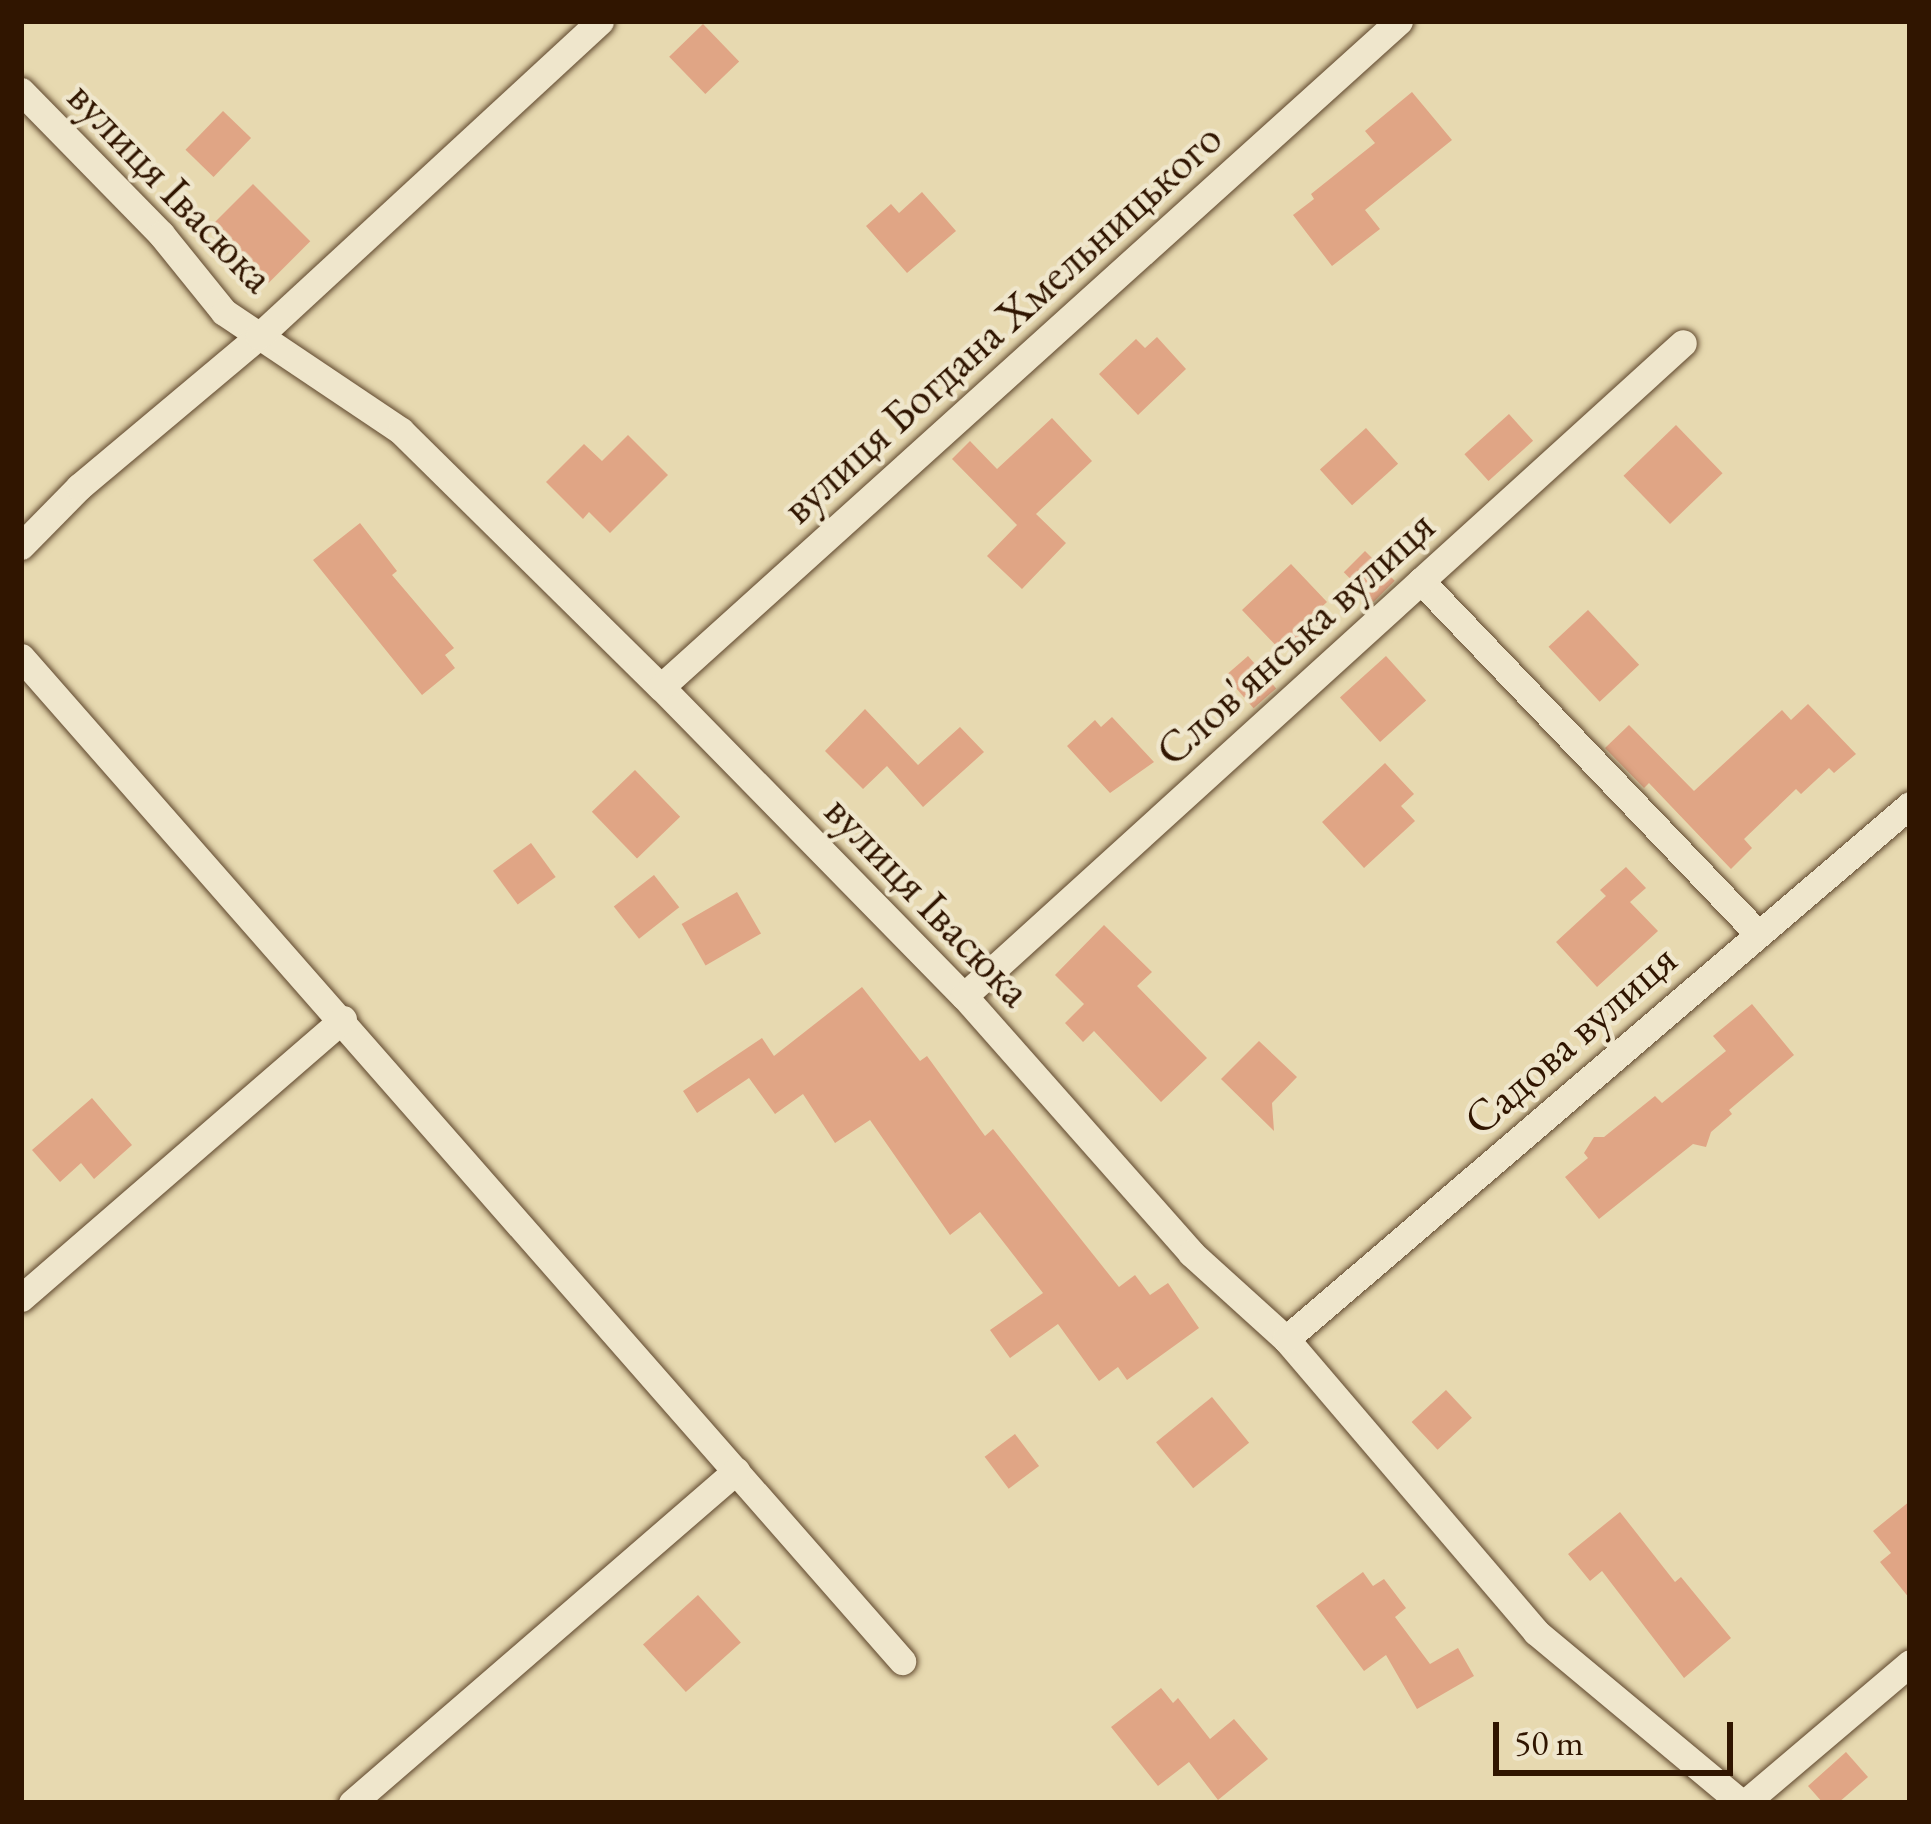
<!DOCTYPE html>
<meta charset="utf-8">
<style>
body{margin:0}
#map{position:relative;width:1931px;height:1824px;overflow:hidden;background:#e7d9b0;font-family:"EB Garamond",serif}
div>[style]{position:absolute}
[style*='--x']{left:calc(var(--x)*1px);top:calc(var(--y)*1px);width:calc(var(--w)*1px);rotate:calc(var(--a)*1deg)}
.building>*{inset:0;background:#e0a585;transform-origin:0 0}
.roads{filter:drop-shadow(0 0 3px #5e462c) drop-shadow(0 0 3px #5e462c)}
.street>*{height:27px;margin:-13.5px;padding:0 13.5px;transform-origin:13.5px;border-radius:13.5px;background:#efe6cc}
span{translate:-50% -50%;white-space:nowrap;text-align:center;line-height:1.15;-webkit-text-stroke:9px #efe6cc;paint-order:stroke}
.street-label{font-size:45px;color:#301500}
.frame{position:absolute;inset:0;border:24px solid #301500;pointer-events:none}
.scale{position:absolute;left:1493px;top:1722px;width:240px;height:54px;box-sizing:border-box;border:6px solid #301500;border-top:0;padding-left:15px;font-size:36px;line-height:42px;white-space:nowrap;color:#301500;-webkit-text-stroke:9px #efe6cc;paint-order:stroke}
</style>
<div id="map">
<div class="building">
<i style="left:703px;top:24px;width:52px;height:47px;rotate:46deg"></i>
<i style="clip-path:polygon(1412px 92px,1452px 140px,1365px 210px,1380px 229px,1332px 266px,1293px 215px,1314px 199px,1311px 194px,1375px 143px,1365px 131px)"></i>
<i style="left:223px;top:111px;width:39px;height:54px;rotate:44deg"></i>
<i style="left:253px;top:184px;width:81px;height:59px;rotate:45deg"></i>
<i style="clip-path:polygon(922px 192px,956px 231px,907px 273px,866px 226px,891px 204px,899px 213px)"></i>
<i style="clip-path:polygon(1157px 337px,1186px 369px,1138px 415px,1099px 374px,1136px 339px,1145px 348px)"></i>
<i style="left:1509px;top:414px;width:36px;height:60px;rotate:48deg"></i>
<i style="clip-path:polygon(1052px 418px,1092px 461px,1036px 514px,1066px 543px,1022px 589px,987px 556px,1017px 525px,952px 459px,970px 441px,997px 469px)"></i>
<i style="left:1676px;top:425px;width:67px;height:73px;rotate:46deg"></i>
<i style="left:1366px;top:428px;width:48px;height:62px;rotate:48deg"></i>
<i style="clip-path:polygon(628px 435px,668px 475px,610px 533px,589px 512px,583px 519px,546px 482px,584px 444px,602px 461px)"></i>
<i style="clip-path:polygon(360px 523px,397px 571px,392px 575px,454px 648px,445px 655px,455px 668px,422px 695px,313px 560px)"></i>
<i style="left:1365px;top:551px;width:42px;height:30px;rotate:45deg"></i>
<i style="clip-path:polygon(1291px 564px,1327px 602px,1315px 613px,1320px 619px,1283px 653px,1242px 610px)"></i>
<i style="left:1588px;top:610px;width:75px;height:54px;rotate:47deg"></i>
<i style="left:1248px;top:656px;width:43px;height:30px;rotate:49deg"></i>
<i style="left:1386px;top:656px;width:60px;height:62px;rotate:48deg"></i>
<i style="clip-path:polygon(1808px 704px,1856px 754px,1834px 773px,1829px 768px,1801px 794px,1796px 789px,1744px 839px,1752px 848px,1731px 869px,1649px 783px,1644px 788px,1605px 748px,1629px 725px,1694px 791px,1782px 710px,1791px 720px)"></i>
<i style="clip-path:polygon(865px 709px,918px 765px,960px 727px,984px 752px,923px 807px,887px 766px,863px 789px,825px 751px)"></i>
<i style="clip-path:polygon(1112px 717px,1154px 762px,1110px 793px,1067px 746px,1095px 720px,1101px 727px)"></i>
<i style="clip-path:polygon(1385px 763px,1414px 794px,1401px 806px,1415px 821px,1364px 868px,1322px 822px)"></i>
<i style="left:635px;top:770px;width:65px;height:60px;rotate:46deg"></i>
<i style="left:531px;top:843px;width:42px;height:47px;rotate:54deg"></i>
<i style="clip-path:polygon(1626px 867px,1646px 888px,1630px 902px,1658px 931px,1597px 987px,1556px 942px,1606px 896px,1600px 890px)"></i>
<i style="left:654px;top:875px;width:41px;height:51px;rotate:52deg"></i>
<i style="left:737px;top:892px;width:48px;height:64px;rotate:60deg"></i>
<i style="clip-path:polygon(1104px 925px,1152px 972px,1137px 986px,1207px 1058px,1161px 1102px,1094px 1031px,1083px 1042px,1065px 1023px,1084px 1004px,1055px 975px)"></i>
<i style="clip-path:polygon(862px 987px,920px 1061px,927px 1056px,985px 1136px,993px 1129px,1119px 1287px,1135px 1275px,1150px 1295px,1168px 1283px,1199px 1328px,1127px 1380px,1118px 1367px,1099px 1381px,1058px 1324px,1010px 1358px,990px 1330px,1043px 1293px,980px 1212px,950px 1235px,870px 1120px,835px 1143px,803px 1094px,775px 1114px,749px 1078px,697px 1113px,683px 1091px,762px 1038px,774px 1056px)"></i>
<i style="clip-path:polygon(1752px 1004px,1794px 1055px,1729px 1110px,1732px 1114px,1711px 1132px,1706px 1147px,1693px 1144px,1599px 1219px,1565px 1177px,1588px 1158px,1584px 1153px,1594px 1137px,1604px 1137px,1655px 1096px,1662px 1103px,1726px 1051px,1713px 1036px)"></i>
<i style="clip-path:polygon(1259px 1041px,1297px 1077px,1272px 1103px,1274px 1131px,1221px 1079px)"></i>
<i style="clip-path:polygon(92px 1098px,132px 1145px,94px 1179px,81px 1163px,60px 1182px,32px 1150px)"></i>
<i style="left:1446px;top:1390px;width:38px;height:47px;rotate:47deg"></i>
<i style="left:1212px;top:1397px;width:59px;height:72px;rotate:51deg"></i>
<i style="left:1015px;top:1434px;width:40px;height:38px;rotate:53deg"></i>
<i style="clip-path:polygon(1910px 1501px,1910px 1599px,1880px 1562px,1891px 1553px,1873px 1531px)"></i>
<i style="clip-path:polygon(1620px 1512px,1675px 1582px,1681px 1577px,1731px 1638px,1684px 1678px,1602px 1571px,1590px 1581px,1568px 1554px)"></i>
<i style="clip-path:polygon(1363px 1572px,1373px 1586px,1384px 1579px,1406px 1608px,1395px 1617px,1430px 1664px,1458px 1648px,1474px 1676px,1417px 1709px,1386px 1655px,1364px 1671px,1316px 1606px)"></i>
<i style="left:698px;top:1595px;width:64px;height:74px;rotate:48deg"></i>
<i style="clip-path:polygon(1161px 1688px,1173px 1703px,1178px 1698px,1210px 1739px,1234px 1719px,1268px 1759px,1218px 1800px,1189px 1762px,1158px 1786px,1111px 1727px)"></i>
<i style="clip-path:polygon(1846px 1752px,1868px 1777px,1838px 1803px,1823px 1803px,1808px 1786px)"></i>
</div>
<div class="roads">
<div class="street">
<i style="--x:21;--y:91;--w:200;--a:45.6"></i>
<i style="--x:161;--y:234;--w:100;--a:51.1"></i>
<i style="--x:224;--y:312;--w:213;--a:33.9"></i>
<i style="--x:401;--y:431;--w:365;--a:44.6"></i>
<i style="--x:661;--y:687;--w:433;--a:45.6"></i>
<i style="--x:964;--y:996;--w:343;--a:48.5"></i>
<i style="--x:1191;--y:1253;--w:128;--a:42.2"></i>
<i style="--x:1286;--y:1339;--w:385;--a:49.5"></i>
<i style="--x:1536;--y:1632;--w:267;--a:39.8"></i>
<i style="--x:21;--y:546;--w:83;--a:-45.5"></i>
<i style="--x:79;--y:487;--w:235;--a:-40"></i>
<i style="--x:259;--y:336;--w:464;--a:-42.7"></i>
<i style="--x:1421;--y:581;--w:488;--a:46.3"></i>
<i style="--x:21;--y:657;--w:1336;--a:48.73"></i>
<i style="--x:661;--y:687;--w:994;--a:-42.06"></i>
<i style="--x:964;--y:996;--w:971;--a:-42.25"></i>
<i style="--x:21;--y:1298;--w:426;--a:-40.9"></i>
<i style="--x:1286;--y:1339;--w:821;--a:-40.56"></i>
<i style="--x:352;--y:1803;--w:508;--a:-40.85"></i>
<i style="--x:1745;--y:1803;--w:216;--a:-40.3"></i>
</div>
</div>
<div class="street-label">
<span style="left:171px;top:187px;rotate:46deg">вулиця Івасюка</span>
<span style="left:1002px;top:323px;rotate:-42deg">вулиця Богдана Хмельницького</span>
<span style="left:1295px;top:638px;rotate:-42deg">Слов'янська вулиця</span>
<span style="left:928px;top:901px;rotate:46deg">вулиця Івасюка</span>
<span style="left:1570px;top:1039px;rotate:-41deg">Садова вулиця</span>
</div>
<div class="frame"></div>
<div class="scale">50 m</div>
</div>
